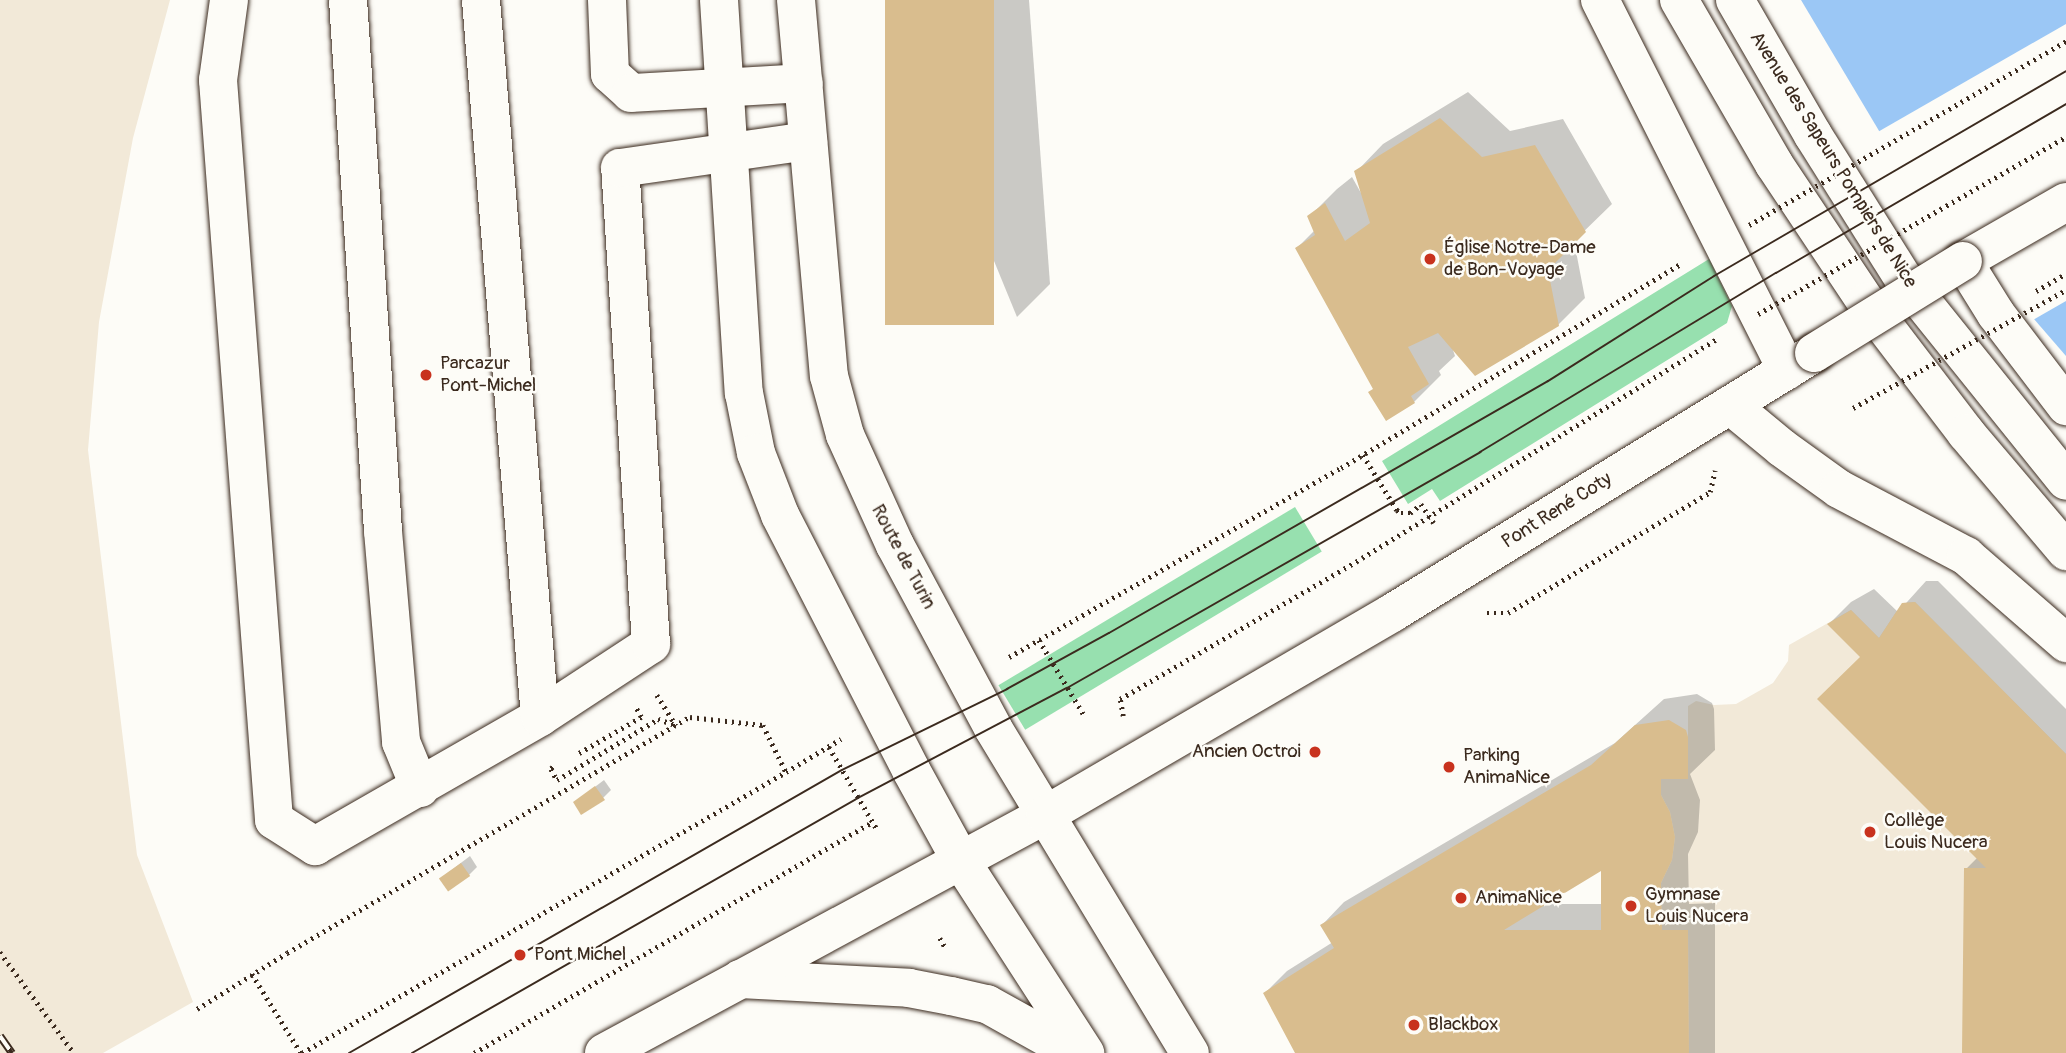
<!DOCTYPE html>
<meta charset="utf-8">
<style>
body{margin:0}
#map{position:relative;width:2066px;height:1053px;overflow:hidden;background:#fdfcf7;font-family:Pangolin,sans-serif}
div>[style]{position:absolute}
[style*='--x']{left:calc(var(--x)*1px);top:calc(var(--y)*1px);width:calc(var(--w)*1px);rotate:calc(var(--a)*1deg)}
.built>*{inset:0;background:#f2e9d8}
.green>*{inset:0;background:#97e0af;transform-origin:0 0}
.water>*{inset:0;background:#9bc7f5}
.pier>*{inset:0;background:#fdfcf7}
.shadow>*{inset:0;background:#0003}
.building>*{inset:0;background:#d9bd8e;transform-origin:0 0}
.path>*{height:4.5px;margin-top:-2.25px;transform-origin:0;background:repeating-linear-gradient(90deg,#3b2a1e 0 2px,transparent 0 7px)}
.roads{filter:drop-shadow(0 0 2px #3b2a1e) drop-shadow(0 0 2px #3b2a1e)}
.minor>*{height:38px;margin:-19px;padding:0 19px;transform-origin:19px;border-radius:19px;background:#fdfcf7}
.major>*{height:38px;margin:-19px;padding:0 19px;transform-origin:19px;border-radius:19px;background:#fdfcf7}
.tram>*{height:2px;margin:-1px;padding:0 1px;transform-origin:1px;border-radius:1px;background:#3b2a1e}
.rail>*{height:8px;margin-top:-4px;transform-origin:0;background:repeating-linear-gradient(90deg,#fdfcf7 0 16px,#3b2a1e 0 32px);box-sizing:border-box;border-block:2px solid #3b2a1e}
.path-bridge>*{height:4.5px;margin-top:-2.25px;transform-origin:0;background:repeating-linear-gradient(90deg,#3b2a1e 0 2px,transparent 0 7px)}
.bridges{filter:drop-shadow(0 0 2px #3b2a1e) drop-shadow(0 0 2px #3b2a1e)}
.major-bridge>*{height:38px;margin:-19px;padding:0 19px;transform-origin:19px;border-radius:19px;background:#fdfcf7}
.dots>*{width:19px;height:19px;translate:-50% -50%;box-sizing:border-box;border:4px solid #fdfcf7;border-radius:50%}
span{translate:-50% -50%;white-space:nowrap;text-align:center;line-height:1.15;-webkit-text-stroke:5px #fdfcf7;paint-order:stroke}
.street-label{font-size:19px;color:#3b2a1e}
.poi-label{font-size:19px;color:#3b2a1e}
.left{translate:0 -50%;text-align:left}
.right{translate:-100% -50%;text-align:right}
</style>
<div id="map">
<div class="built">
<i style="clip-path:polygon(0 0,170px 0,133px 138px,99px 322px,88px 450px,137px 855px,193px 1002px,103px 1053px,0 1053px)"></i>
<i style="clip-path:polygon(1915px 602px,2066px 754px,2066px 1053px,1689px 1053px,1688px 930px,1662px 930px,1661px 883px,1672px 860px,1675px 837px,1670px 812px,1661px 795px,1661px 779px,1688px 778px,1688px 706px,1696px 701px,1714px 705px,1736px 704px,1773px 683px,1788px 661px,1789px 645px,1851px 610px,1879px 638px,1902px 603px)"></i>
</div>
<div class="green">
<i style="clip-path:polygon(1709px 259px,1732px 306px,1727px 323px,1440px 501px,1432px 489px,1408px 504px,1382px 461px)"></i>
<i style="left:1295px;top:507px;width:52px;height:346px;rotate:59deg"></i>
</div>
<div class="water">
<i style="clip-path:polygon(1801px 0,2066px 0,2066px 356px,1897px 161px)"></i>
</div>
<div class="pier">
<i style="clip-path:polygon(2066px 24px,2066px 301px,2031px 321px,1894px 163px,1876px 133px)"></i>
</div>
<div class="shadow">
<i style="clip-path:polygon(887px 0,1029px 0,1050px 284px,1017px 317px)"></i>
<i style="clip-path:polygon(1468px 92px,1510px 131px,1563px 119px,1612px 204px,1574px 241px,1585px 298px,1558px 325px,1452px 347px,1455px 356px,1439px 371px,1441px 375px,1414px 402px,1386px 418px,1375px 388px,1297px 248px,1315px 230px,1309px 217px,1337px 189px,1352px 177px,1361px 193px,1356px 172px,1383px 144px)"></i>
<i style="clip-path:polygon(1926px 581px,1938px 581px,2066px 709px,2066px 1053px,1964px 1053px,1966px 869px,1978px 857px,1863px 657px,1829px 624px,1851px 602px,1874px 589px,1898px 612px)"></i>
<i style="clip-path:polygon(evenodd,1697px 694px,1712px 703px,1714px 709px,1715px 750px,1690px 774px,1700px 800px,1698px 832px,1688px 854px,1689px 904px,1715px 903px,1715px 1053px,1299px 1053px,1265px 993px,1287px 971px,1333px 942px,1322px 925px,1344px 902px,1615px 743px,1664px 699px,1697px 694px,1603px 867px,1603px 904px,1543px 904px,1603px 867px)"></i>
<i style="clip-path:polygon(604px 780px,611px 790px,603px 798px,575px 802px)"></i>
<i style="clip-path:polygon(470px 856px,477px 867px,469px 875px,441px 878px)"></i>
</div>
<div class="building">
<i style="left:885px;top:0;width:109px;height:325px"></i>
<i style="clip-path:polygon(1440px 118px,1482px 157px,1535px 145px,1586px 232px,1548px 270px,1559px 326px,1475px 376px,1438px 333px,1408px 347px,1429px 384px,1411px 396px,1415px 403px,1386px 421px,1368px 392px,1373px 389px,1295px 248px,1315px 235px,1307px 216px,1325px 203px,1345px 241px,1370px 223px,1354px 171px)"></i>
<i style="clip-path:polygon(1915px 602px,2066px 754px,2066px 1053px,1962px 1053px,1964px 868px,1986px 868px,1817px 699px,1860px 657px,1827px 624px,1851px 610px,1879px 638px,1902px 603px)"></i>
<i style="clip-path:polygon(evenodd,1669px 720px,1686px 730px,1688px 737px,1688px 779px,1661px 779px,1661px 795px,1670px 812px,1675px 837px,1672px 860px,1661px 883px,1662px 930px,1688px 930px,1689px 1053px,1295px 1053px,1263px 993px,1334px 948px,1320px 925px,1591px 765px,1635px 725px,1669px 720px,1601px 871px,1601px 930px,1504px 930px,1601px 871px)"></i>
<i style="clip-path:polygon(595px 786px,605px 800px,581px 815px,573px 802px)"></i>
<i style="left:461px;top:863px;width:16px;height:27px;rotate:55deg"></i>
</div>
<div class="path">
<i style="--x:2036;--y:291;--w:34;--a:-30"></i>
<i style="--x:1363;--y:455;--w:65;--a:58.3"></i>
<i style="--x:1397;--y:510;--w:5;--a:37"></i>
<i style="--x:1401;--y:513;--w:9;--a:0"></i>
<i style="--x:1410;--y:513;--w:14;--a:-39"></i>
<i style="--x:1421;--y:504;--w:23;--a:56"></i>
<i style="--x:1487;--y:613;--w:21;--a:0"></i>
<i style="--x:1508;--y:613;--w:235;--a:-30.9"></i>
<i style="--x:1710;--y:492;--w:22;--a:-77"></i>
<i style="--x:1039;--y:640;--w:87;--a:59"></i>
<i style="--x:1009;--y:657;--w:382;--a:-29.7"></i>
<i style="--x:1341;--y:468;--w:397;--a:-31"></i>
<i style="--x:657;--y:695;--w:36;--a:58"></i>
<i style="--x:1123;--y:716;--w:17;--a:-100"></i>
<i style="--x:1120;--y:699;--w:280;--a:-30.2"></i>
<i style="--x:1362;--y:558;--w:418;--a:-31.7"></i>
<i style="--x:829;--y:747;--w:97;--a:59.7"></i>
<i style="--x:579;--y:753;--w:72;--a:-30.1"></i>
<i style="--x:641;--y:717;--w:10;--a:-119"></i>
<i style="--x:553;--y:767;--w:3;--a:135"></i>
<i style="--x:551;--y:769;--w:13;--a:61"></i>
<i style="--x:557;--y:780;--w:118;--a:-31.1"></i>
<i style="--x:658;--y:719;--w:18;--a:19"></i>
<i style="--x:940;--y:938;--w:10;--a:61"></i>
<i style="--x:0;--y:952;--w:125;--a:53.8"></i>
<i style="--x:252;--y:974;--w:93;--a:58.2"></i>
<i style="--x:197;--y:1009;--w:106;--a:-31.9"></i>
<i style="--x:287;--y:953;--w:467;--a:-30.4"></i>
<i style="--x:690;--y:717;--w:73;--a:6.3"></i>
<i style="--x:763;--y:725;--w:52;--a:63.9"></i>
<i style="--x:786;--y:772;--w:64;--a:-31"></i>
<i style="--x:302;--y:1053;--w:560;--a:-30.14"></i>
<i style="--x:474;--y:1053;--w:460;--a:-30.1"></i>
</div>
<div class="roads">
<div class="minor">
<i style="--x:229;--y:0;--w:81;--a:97.8"></i>
<i style="--x:218;--y:80;--w:742;--a:85.67"></i>
<i style="--x:274;--y:820;--w:49;--a:32.4"></i>
<i style="--x:315;--y:846;--w:259;--a:-29.8"></i>
<i style="--x:540;--y:717;--w:133;--a:-33.3"></i>
<i style="--x:651;--y:644;--w:477;--a:-93.7"></i>
<i style="--x:620;--y:168;--w:190;--a:-8.2"></i>
<i style="--x:348;--y:0;--w:532;--a:86.23"></i>
<i style="--x:383;--y:531;--w:212;--a:85.1"></i>
<i style="--x:401;--y:742;--w:50;--a:67.6"></i>
<i style="--x:481;--y:0;--w:719;--a:85.3"></i>
<i style="--x:607;--y:0;--w:74;--a:87.7"></i>
<i style="--x:610;--y:74;--w:28;--a:42"></i>
<i style="--x:631;--y:93;--w:173;--a:-3.3"></i>
</div>
<div class="major">
<i style="--x:719;--y:0;--w:394;--a:86.4"></i>
<i style="--x:744;--y:393;--w:61;--a:78.7"></i>
<i style="--x:756;--y:453;--w:66;--a:68.8"></i>
<i style="--x:780;--y:515;--w:287;--a:62.8"></i>
<i style="--x:911;--y:770;--w:104;--a:61.2"></i>
<i style="--x:961;--y:861;--w:229;--a:57.1"></i>
<i style="--x:796;--y:0;--w:377;--a:85"></i>
<i style="--x:829;--y:376;--w:61;--a:74.8"></i>
<i style="--x:845;--y:435;--w:121;--a:65.6"></i>
<i style="--x:895;--y:545;--w:208;--a:61.8"></i>
<i style="--x:993;--y:728;--w:380;--a:58.8"></i>
<i style="--x:1600;--y:0;--w:415;--a:63.2"></i>
<i style="--x:1679;--y:0;--w:190;--a:59.9"></i>
<i style="--x:1774;--y:164;--w:166;--a:56.3"></i>
<i style="--x:1866;--y:302;--w:165;--a:52.6"></i>
<i style="--x:1966;--y:433;--w:155;--a:49.7"></i>
<i style="--x:1735;--y:0;--w:156;--a:60"></i>
<i style="--x:1813;--y:135;--w:169;--a:57.8"></i>
<i style="--x:1903;--y:278;--w:260;--a:51.2"></i>
<i style="--x:2066;--y:202;--w:119;--a:150.2"></i>
<i style="--x:1963;--y:261;--w:62;--a:58.1"></i>
<i style="--x:1996;--y:314;--w:116;--a:52.7"></i>
<i style="--x:1730;--y:405;--w:67;--a:39.6"></i>
<i style="--x:1782;--y:448;--w:70;--a:35.7"></i>
<i style="--x:1839;--y:489;--w:144;--a:27.8"></i>
<i style="--x:1966;--y:556;--w:133;--a:41"></i>
<i style="--x:740;--y:979;--w:169;--a:3"></i>
<i style="--x:909;--y:988;--w:43;--a:10.8"></i>
<i style="--x:951;--y:996;--w:37;--a:13"></i>
<i style="--x:987;--y:1004;--w:101;--a:29.1"></i>
<i style="--x:604;--y:1053;--w:501;--a:-28.35"></i>
<i style="--x:1045;--y:815;--w:402;--a:-30.2"></i>
<i style="--x:1392;--y:613;--w:496;--a:-31.6"></i>
</div>
</div>
<div class="tram">
<i style="--x:349;--y:1053;--w:568;--a:-29.86"></i>
<i style="--x:842;--y:770;--w:184;--a:-26.1"></i>
<i style="--x:1007;--y:689;--w:116;--a:-28.8"></i>
<i style="--x:1109;--y:633;--w:506;--a:-29.86"></i>
<i style="--x:1548;--y:381;--w:196;--a:-32.3"></i>
<i style="--x:1714;--y:276;--w:407;--a:-30.2"></i>
<i style="--x:412;--y:1053;--w:514;--a:-29.76"></i>
<i style="--x:858;--y:798;--w:236;--a:-27.8"></i>
<i style="--x:1067;--y:688;--w:476;--a:-29.7"></i>
<i style="--x:1480;--y:452;--w:346;--a:-31.2"></i>
<i style="--x:1776;--y:273;--w:336;--a:-30.2"></i>
</div>
<div class="rail">
<i style="--x:0;--y:1036;--w:21;--a:55"></i>
</div>
<div class="path-bridge">
<i style="--x:1749;--y:225;--w:367;--a:-30.1"></i>
<i style="--x:1758;--y:314;--w:355;--a:-29.9"></i>
<i style="--x:1853;--y:408;--w:244;--a:-29"></i>
</div>
<div class="bridges">
<div class="major-bridge">
<i style="--x:1814;--y:353;--w:175;--a:-31.7"></i>
</div>
</div>
<div class="dots">
<i style="left:1430px;top:259px;background:#c8321e"></i>
<i style="left:426px;top:375px;background:#c8321e"></i>
<i style="left:1315px;top:752px;background:#c8321e"></i>
<i style="left:1449px;top:767px;background:#c8321e"></i>
<i style="left:1870px;top:832px;background:#c8321e"></i>
<i style="left:1461px;top:898px;background:#c8321e"></i>
<i style="left:1631px;top:906px;background:#c8321e"></i>
<i style="left:520px;top:955px;background:#c8321e"></i>
<i style="left:1414px;top:1025px;background:#c8321e"></i>
</div>
<div class="street-label">
<span style="left:1833px;top:160px;rotate:58deg">Avenue des Sapeurs Pompiers de Nice</span>
<span style="left:1557px;top:511px;rotate:-32deg">Pont René Coty</span>
<span style="left:903px;top:557px;rotate:62deg">Route de Turin</span>
</div>
<div class="poi-label">
<span class="left" style="left:1444px;top:259px">Église Notre-Dame<br>de Bon-Voyage</span>
<span class="left" style="left:440px;top:375px">Parcazur<br>Pont-Michel</span>
<span class="right" style="left:1301px;top:752px">Ancien Octroi</span>
<span class="left" style="left:1463px;top:767px">Parking<br>AnimaNice</span>
<span class="left" style="left:1884px;top:832px">Collège<br>Louis Nucera</span>
<span class="left" style="left:1645px;top:906px">Gymnase<br>Louis Nucera</span>
<span class="left" style="left:1475px;top:898px">AnimaNice</span>
<span class="left" style="left:534px;top:955px">Pont Michel</span>
<span class="left" style="left:1428px;top:1025px">Blackbox</span>
</div>
</div>
